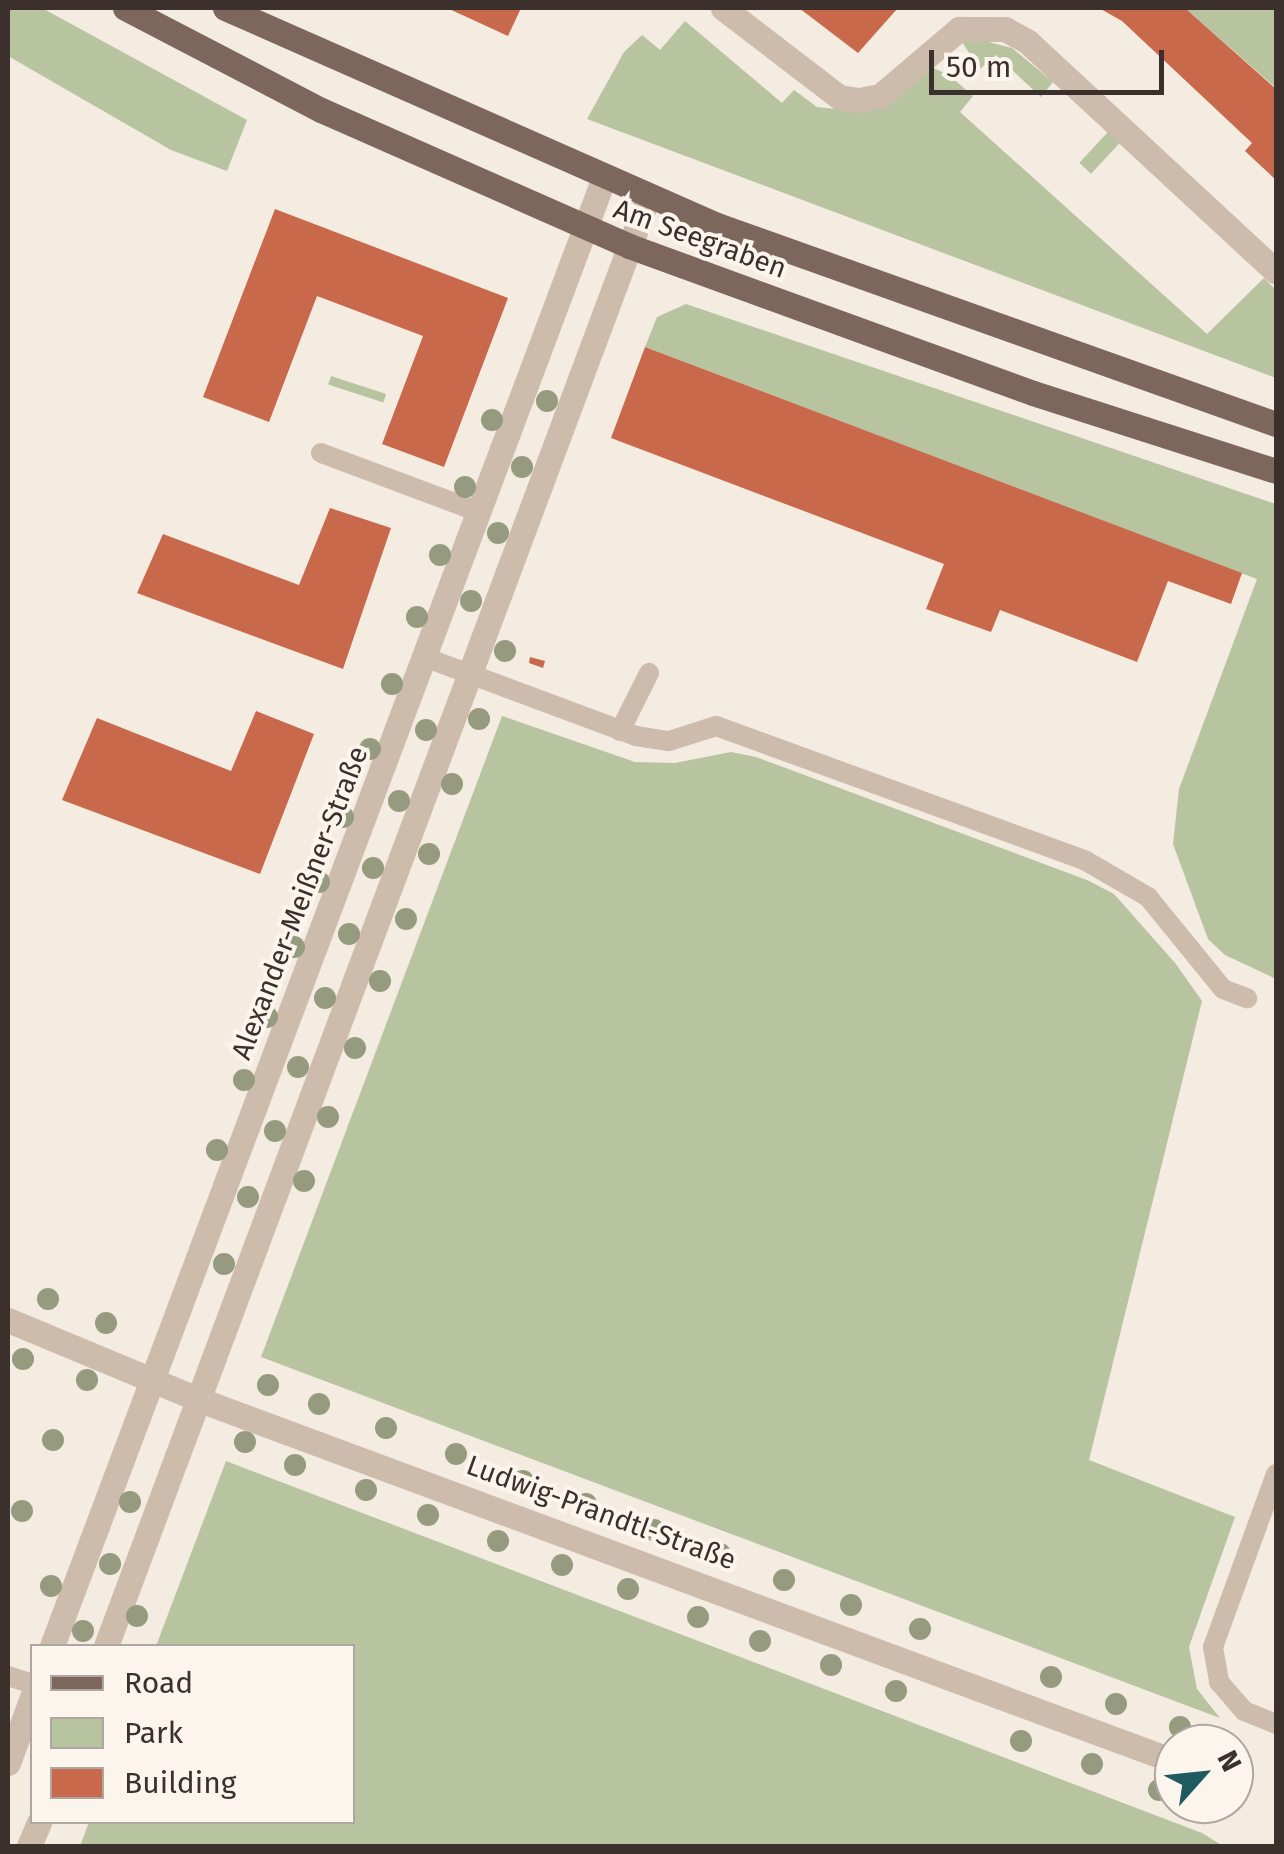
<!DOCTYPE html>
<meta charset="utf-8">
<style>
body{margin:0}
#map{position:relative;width:1284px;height:1854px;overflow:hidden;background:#f4ebe1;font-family:"Fira Sans",sans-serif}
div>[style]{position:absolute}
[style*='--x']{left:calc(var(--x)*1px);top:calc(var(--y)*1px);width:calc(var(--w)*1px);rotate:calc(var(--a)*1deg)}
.green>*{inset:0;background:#b8c4a0;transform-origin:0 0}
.building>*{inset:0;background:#c8694b}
.lane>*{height:20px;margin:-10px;padding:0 10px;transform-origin:10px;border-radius:10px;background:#cdbbac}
.street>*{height:25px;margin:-12.5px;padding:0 12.5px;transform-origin:12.5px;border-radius:12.5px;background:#cdbbac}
.primary>*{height:25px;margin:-12.5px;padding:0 12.5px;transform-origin:12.5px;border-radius:12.5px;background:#7d675c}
.trees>*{width:22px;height:22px;margin:-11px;border-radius:50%;background:#969b7f}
span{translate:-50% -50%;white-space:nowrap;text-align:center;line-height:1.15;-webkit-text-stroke:8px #fbf5ee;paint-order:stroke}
.street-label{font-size:28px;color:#3b302b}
.frame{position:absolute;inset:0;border:10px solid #3b302b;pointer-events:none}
.legend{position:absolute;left:30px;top:1644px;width:325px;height:180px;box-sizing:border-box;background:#fbf5ee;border:2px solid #aea6a0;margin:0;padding:12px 18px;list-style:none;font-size:30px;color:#3b302b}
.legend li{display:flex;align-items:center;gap:20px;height:50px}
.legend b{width:50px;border:2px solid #aea6a0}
.north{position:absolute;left:1154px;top:1724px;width:100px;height:100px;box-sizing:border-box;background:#fbf5ee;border:2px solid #aea6a0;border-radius:50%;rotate:63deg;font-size:28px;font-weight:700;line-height:40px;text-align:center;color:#3b302b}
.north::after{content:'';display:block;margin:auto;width:35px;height:45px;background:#1f5a5e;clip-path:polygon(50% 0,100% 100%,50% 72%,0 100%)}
.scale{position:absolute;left:929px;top:50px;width:235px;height:45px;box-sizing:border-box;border:5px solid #3b302b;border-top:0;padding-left:12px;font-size:30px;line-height:35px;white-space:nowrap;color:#3b302b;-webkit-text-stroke:8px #fbf5ee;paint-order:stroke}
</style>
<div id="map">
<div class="green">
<i style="clip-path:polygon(8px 8px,42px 8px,247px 120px,227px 171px,171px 150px,8px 56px)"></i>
<i style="clip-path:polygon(1185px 8px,1276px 8px,1276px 89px,1276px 88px)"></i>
<i style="clip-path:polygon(685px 21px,782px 103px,794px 90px,817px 107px,863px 112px,890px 104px,931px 67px,949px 75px,973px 96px,960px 112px,1207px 334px,1264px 278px,1276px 290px,1276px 378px,587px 119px,624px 52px,642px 35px,660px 50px)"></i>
<i style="clip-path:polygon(973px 38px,1012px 48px,1053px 82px,1041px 97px,996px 55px,980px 69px,962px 42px)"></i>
<i style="left:1108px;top:132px;width:16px;height:42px;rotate:43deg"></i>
<i style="clip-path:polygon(686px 304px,1276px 504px,1276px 979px,1225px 955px,1208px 939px,1173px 844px,1179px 789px,1257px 579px,645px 347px,657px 317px)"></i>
<i style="left:331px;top:376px;width:58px;height:9px;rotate:18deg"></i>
<i style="clip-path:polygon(502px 716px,635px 762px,675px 763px,731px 752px,756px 757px,1087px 880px,1114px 894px,1176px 964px,1202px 1001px,1089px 1460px,1235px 1517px,1189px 1647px,1197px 1689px,1220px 1718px,261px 1357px)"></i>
<i style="clip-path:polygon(226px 1461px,1202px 1833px,1223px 1846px,80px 1846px,89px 1822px,352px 1822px,352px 1646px,156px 1646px)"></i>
</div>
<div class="building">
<i style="clip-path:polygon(447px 8px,521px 8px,508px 36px)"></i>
<i style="clip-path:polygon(799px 8px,895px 8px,897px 9px,858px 53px)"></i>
<i style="clip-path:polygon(1099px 8px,1185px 8px,1276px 89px,1276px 180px,1245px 151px,1252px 143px,1122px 21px)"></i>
<i style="clip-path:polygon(275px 209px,508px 298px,444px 467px,382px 444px,423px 336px,317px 296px,269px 422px,203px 397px)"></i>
<i style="clip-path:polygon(645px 347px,1242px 573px,1231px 604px,1168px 581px,1137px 662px,1000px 610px,991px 632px,926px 609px,944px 564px,611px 438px)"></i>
<i style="clip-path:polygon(330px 508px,391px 528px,343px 669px,137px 593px,163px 534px,299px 585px)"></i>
<i style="clip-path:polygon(530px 657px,545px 661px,543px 668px,529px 663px)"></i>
<i style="clip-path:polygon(256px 711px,314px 734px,260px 874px,62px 800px,97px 718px,231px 771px)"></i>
</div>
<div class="lane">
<i style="--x:321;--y:453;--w:169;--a:20.5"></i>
<i style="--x:424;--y:657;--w:226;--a:20.4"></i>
<i style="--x:636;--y:736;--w:33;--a:9"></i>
<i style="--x:669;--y:741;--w:49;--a:-17.7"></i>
<i style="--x:716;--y:726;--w:394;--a:20"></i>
<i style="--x:1086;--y:861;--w:72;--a:30.1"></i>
<i style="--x:1148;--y:897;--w:119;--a:50.8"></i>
<i style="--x:1223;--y:989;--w:26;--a:21"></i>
<i style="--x:620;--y:731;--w:65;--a:-63.4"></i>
<i style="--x:1276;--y:1474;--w:184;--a:110"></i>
<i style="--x:1213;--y:1647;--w:36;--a:80"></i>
<i style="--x:1219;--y:1682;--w:38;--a:49"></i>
<i style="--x:1244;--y:1711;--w:35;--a:22"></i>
<i style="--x:8;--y:1676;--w:25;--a:18"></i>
</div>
<div class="street">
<i style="--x:723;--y:8;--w:146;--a:37.5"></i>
<i style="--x:839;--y:97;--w:20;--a:9"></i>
<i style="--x:859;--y:100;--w:21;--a:-11"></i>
<i style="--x:880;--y:96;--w:104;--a:-40.3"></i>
<i style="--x:959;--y:29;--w:46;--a:0"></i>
<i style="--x:1005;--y:29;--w:26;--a:29"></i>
<i style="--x:1028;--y:42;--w:338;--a:42.8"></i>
<i style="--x:8;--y:1320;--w:208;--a:22.6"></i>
<i style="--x:200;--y:1400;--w:1039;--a:20.34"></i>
<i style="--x:52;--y:1646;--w:1566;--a:-69.4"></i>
<i style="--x:106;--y:1646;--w:1547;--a:-69.49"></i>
<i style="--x:8;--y:1763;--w:70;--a:-70"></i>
<i style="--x:29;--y:1846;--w:26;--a:-67"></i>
</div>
<div class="primary">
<i style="--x:125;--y:8;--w:221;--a:27.5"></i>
<i style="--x:321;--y:110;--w:337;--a:23.8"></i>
<i style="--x:629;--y:246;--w:430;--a:20"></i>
<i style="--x:1033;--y:393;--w:255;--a:17.8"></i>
<i style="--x:225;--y:8;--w:538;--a:23.8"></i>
<i style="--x:717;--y:225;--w:593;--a:19.6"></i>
</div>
<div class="trees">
<i style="left:547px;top:401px"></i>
<i style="left:492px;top:420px"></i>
<i style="left:522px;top:467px"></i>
<i style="left:465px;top:487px"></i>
<i style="left:498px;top:533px"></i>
<i style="left:440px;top:555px"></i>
<i style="left:471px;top:601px"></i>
<i style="left:417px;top:617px"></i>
<i style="left:505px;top:651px"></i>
<i style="left:392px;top:684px"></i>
<i style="left:479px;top:719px"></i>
<i style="left:426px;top:730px"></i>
<i style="left:370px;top:749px"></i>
<i style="left:452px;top:784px"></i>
<i style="left:399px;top:801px"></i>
<i style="left:343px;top:817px"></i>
<i style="left:429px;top:854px"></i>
<i style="left:373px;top:868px"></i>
<i style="left:319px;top:882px"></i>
<i style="left:406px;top:919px"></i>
<i style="left:349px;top:934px"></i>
<i style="left:294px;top:947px"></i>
<i style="left:380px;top:981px"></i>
<i style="left:325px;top:998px"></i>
<i style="left:267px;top:1017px"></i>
<i style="left:355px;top:1048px"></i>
<i style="left:298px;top:1067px"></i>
<i style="left:244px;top:1080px"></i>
<i style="left:328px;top:1117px"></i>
<i style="left:275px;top:1131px"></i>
<i style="left:217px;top:1150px"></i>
<i style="left:304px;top:1181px"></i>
<i style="left:248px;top:1197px"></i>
<i style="left:224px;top:1264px"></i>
<i style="left:48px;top:1299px"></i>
<i style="left:106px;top:1323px"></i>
<i style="left:23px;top:1359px"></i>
<i style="left:87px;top:1380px"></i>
<i style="left:268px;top:1385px"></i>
<i style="left:319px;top:1404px"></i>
<i style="left:386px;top:1428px"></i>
<i style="left:53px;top:1440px"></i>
<i style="left:245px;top:1442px"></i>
<i style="left:456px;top:1454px"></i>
<i style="left:295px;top:1465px"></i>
<i style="left:523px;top:1481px"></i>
<i style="left:366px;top:1490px"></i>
<i style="left:130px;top:1502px"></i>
<i style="left:586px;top:1504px"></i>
<i style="left:22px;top:1511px"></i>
<i style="left:428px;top:1515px"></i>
<i style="left:654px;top:1530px"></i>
<i style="left:498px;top:1541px"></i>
<i style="left:720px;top:1554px"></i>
<i style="left:110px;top:1564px"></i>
<i style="left:562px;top:1565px"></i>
<i style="left:784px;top:1580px"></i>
<i style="left:51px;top:1586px"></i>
<i style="left:628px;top:1589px"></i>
<i style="left:851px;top:1605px"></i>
<i style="left:137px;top:1616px"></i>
<i style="left:698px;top:1617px"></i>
<i style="left:920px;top:1629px"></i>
<i style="left:83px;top:1631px"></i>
<i style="left:760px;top:1641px"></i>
<i style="left:831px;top:1665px"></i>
<i style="left:1051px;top:1677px"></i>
<i style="left:896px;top:1691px"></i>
<i style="left:1116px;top:1704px"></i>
<i style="left:1180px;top:1727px"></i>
<i style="left:1021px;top:1741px"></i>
<i style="left:1092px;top:1764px"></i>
<i style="left:1159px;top:1790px"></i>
</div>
<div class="street-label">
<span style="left:700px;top:239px;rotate:20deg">Am Seegraben</span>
<span style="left:300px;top:903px;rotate:-69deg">Alexander-Meißner-Straße</span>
<span style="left:601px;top:1513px;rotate:20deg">Ludwig-Prandtl-Straße</span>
</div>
<div class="frame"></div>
<ul class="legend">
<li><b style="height:12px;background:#7d675c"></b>Road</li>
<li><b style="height:28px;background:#b8c4a0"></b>Park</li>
<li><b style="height:28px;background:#c8694b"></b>Building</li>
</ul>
<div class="north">N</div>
<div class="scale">50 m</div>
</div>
